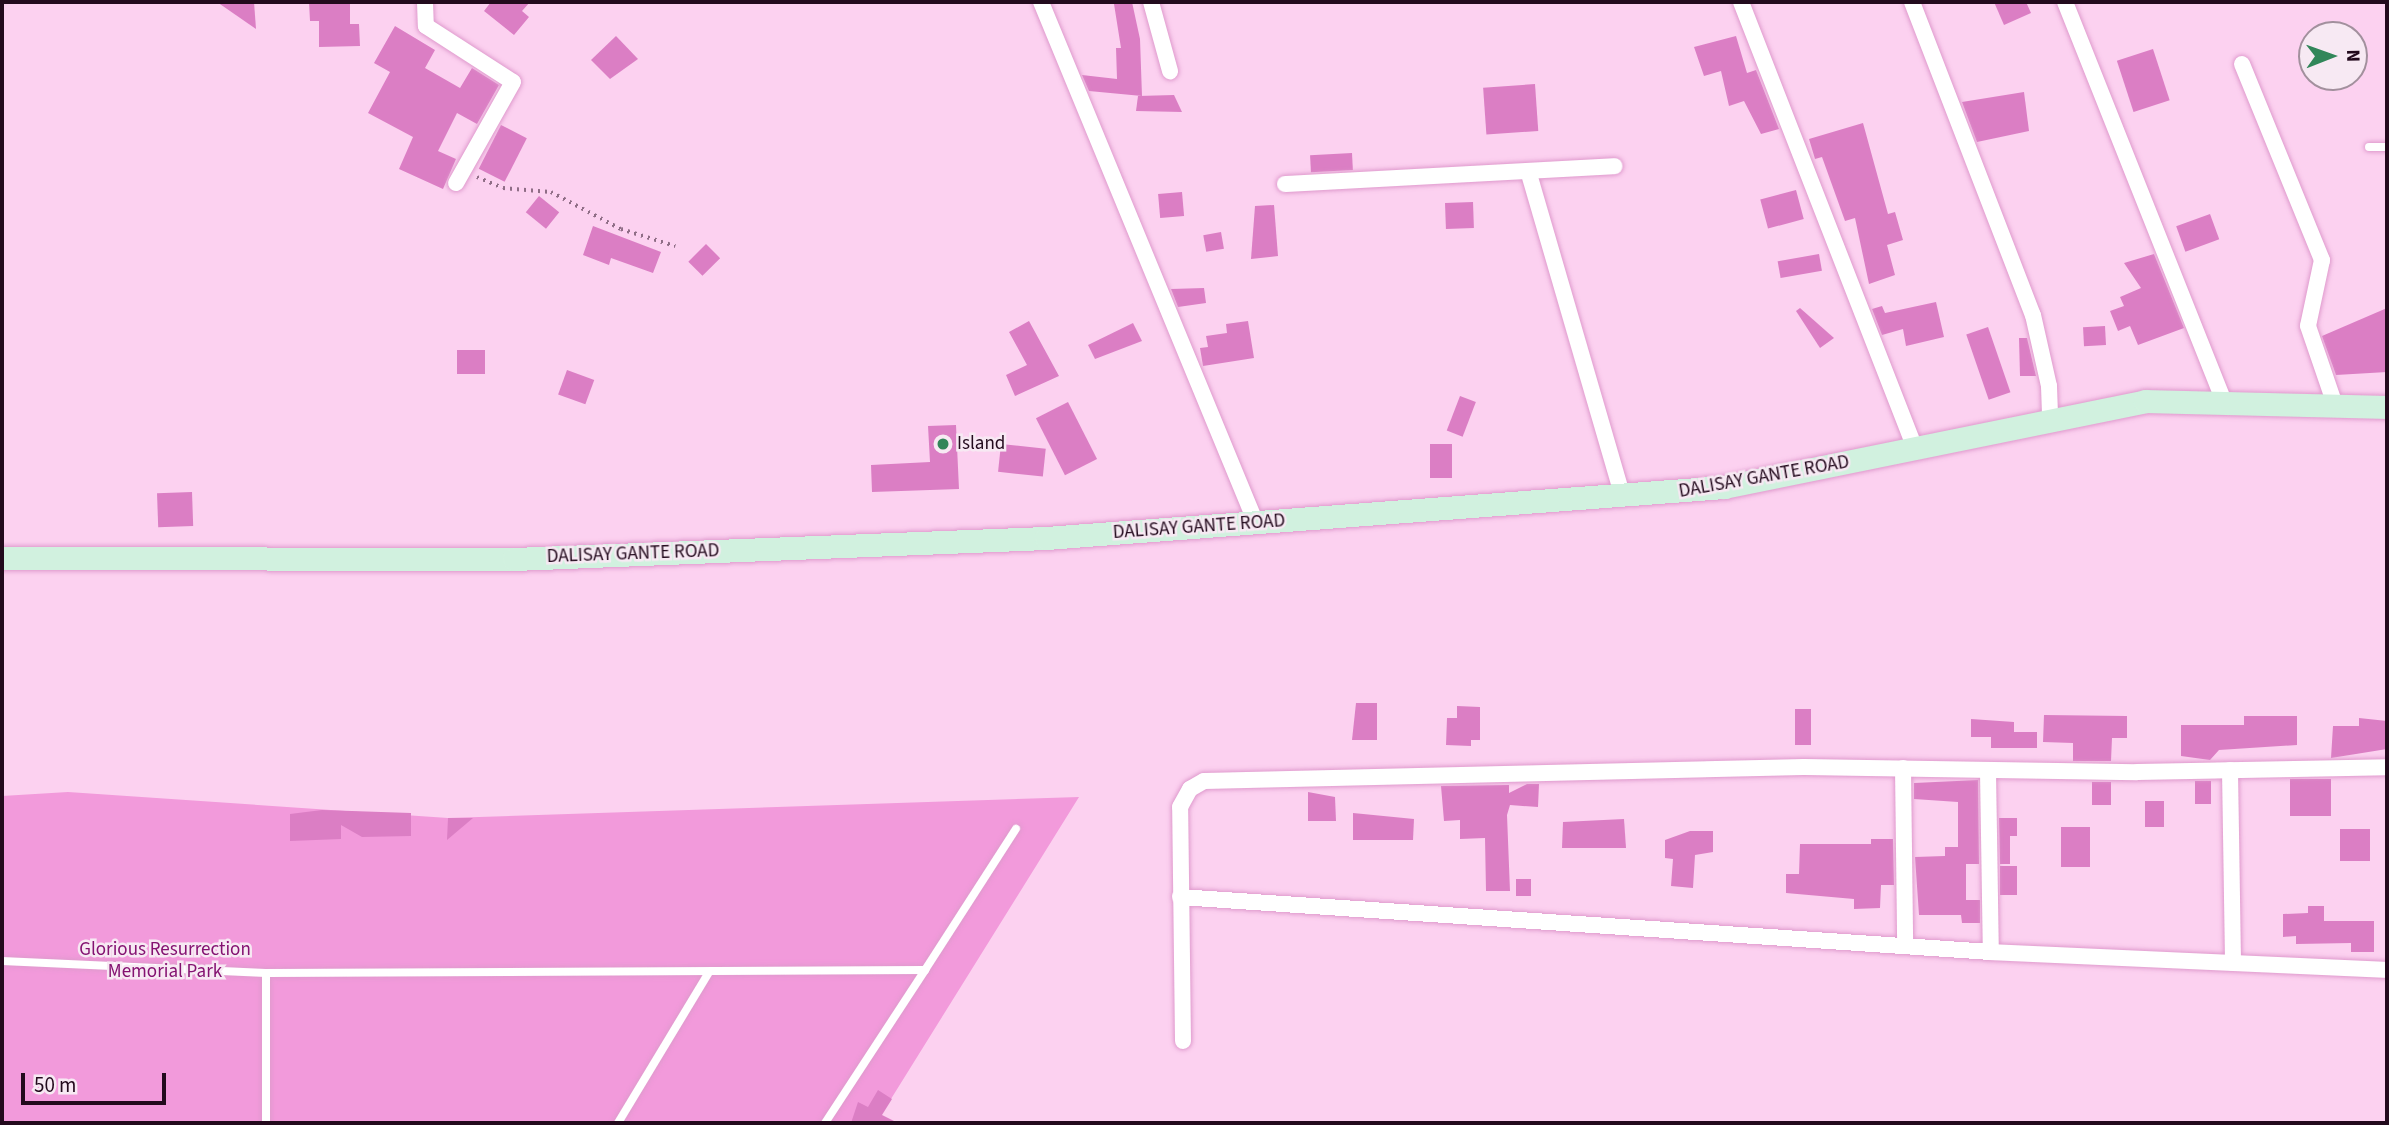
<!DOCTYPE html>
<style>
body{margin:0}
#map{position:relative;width:2389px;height:1125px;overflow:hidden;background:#fcd1f0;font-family:"Source Sans 3",sans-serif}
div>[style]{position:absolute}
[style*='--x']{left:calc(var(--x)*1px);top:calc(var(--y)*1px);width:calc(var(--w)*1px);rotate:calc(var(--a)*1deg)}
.green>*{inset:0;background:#f29adb}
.building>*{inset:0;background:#db7ec4;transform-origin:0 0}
.path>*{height:3.5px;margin-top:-1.75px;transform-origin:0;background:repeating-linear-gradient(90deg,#8f6d86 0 2px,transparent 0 7px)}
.roads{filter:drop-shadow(0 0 2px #df9acd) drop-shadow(0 0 2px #df9acd)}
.service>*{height:8px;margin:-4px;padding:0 4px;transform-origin:4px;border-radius:4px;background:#fff}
.minor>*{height:16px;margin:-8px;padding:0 8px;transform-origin:8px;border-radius:8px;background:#fff}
.secondary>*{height:23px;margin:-11.5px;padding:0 11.5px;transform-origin:11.5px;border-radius:11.5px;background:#d1f1df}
.dots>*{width:19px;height:19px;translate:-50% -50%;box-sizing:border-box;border:4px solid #f7e9f3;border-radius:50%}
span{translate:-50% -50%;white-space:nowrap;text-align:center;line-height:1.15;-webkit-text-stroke:5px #f7e9f3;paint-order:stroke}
.poi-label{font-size:19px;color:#230a1d}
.left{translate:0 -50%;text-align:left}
.street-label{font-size:19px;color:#230a1d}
.park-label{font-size:19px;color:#841271}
.frame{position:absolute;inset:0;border:4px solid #230a1d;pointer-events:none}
.north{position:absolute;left:2298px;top:21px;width:70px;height:70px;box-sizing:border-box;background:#f7e9f3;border:2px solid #a2909d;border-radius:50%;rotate:89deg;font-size:19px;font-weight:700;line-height:28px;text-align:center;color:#230a1d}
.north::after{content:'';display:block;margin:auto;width:24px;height:32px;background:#318659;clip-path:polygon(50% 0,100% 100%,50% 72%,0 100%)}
.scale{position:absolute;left:21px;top:1073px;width:145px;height:32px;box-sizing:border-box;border:4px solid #230a1d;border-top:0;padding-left:9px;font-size:21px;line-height:24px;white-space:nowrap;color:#230a1d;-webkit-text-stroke:5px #f7e9f3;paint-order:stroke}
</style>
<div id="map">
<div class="green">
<i style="clip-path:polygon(68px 792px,448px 818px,1079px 797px,876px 1123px,2px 1123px,2px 796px)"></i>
</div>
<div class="building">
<i style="clip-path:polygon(217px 2px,254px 2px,256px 29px)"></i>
<i style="clip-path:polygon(309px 2px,350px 2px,350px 24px,359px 24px,360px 46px,319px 47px,319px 21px,310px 21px)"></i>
<i style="clip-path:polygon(491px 2px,530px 2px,522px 11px,529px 17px,514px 35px,484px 11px)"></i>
<i style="clip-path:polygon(1124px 2px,1132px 2px,1140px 39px,1142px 96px,1089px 91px,1082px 75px,1117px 79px,1116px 48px,1121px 48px,1114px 4px)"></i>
<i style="clip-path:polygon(1994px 2px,2026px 2px,2031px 13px,2004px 25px)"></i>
<i style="clip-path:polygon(395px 26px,435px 50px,425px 68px,460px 88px,472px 68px,499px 85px,477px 124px,457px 113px,438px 151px,456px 159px,443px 189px,399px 169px,413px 137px,368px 113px,390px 72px,374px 63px)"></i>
<i style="clip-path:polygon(616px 36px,638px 59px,610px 79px,591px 60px)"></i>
<i style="clip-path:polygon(1736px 36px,1747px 73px,1756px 70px,1779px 129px,1761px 134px,1744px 101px,1729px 106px,1721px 71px,1704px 76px,1694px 47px)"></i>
<i style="left:2153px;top:49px;width:54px;height:38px;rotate:72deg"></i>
<i style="left:1535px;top:84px;width:47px;height:52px;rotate:86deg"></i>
<i style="clip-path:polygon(2024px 92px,2029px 131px,1977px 142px,1962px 102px)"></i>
<i style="clip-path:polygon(1174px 95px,1182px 112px,1136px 111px,1138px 96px)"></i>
<i style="clip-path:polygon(1863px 123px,1888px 214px,1895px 212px,1903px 240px,1887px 245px,1895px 275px,1869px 284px,1855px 218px,1845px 221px,1822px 157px,1815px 159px,1809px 139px)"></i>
<i style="left:501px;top:125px;width:29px;height:49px;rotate:27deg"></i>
<i style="left:1352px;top:153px;width:17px;height:42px;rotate:87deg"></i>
<i style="left:1796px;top:190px;width:30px;height:37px;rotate:75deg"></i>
<i style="left:1182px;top:192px;width:24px;height:24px;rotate:85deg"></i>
<i style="left:539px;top:196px;width:26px;height:21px;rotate:39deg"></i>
<i style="left:1473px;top:202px;width:26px;height:28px;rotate:88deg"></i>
<i style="clip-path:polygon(1274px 205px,1278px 256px,1251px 259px,1255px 206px)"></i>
<i style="left:2210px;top:214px;width:27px;height:36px;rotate:70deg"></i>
<i style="clip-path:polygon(593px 226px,661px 252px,653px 273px,611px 258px,609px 265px,583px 255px)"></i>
<i style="left:1221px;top:232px;width:17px;height:18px;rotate:80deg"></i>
<i style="left:706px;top:244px;width:20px;height:25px;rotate:45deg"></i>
<i style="left:1819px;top:254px;width:17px;height:42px;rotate:80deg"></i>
<i style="clip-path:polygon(2154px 254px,2184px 328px,2138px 345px,2130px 326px,2118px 331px,2110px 311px,2124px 306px,2120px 297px,2141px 288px,2124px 263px)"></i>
<i style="clip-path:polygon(1204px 288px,1206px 303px,1178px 307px,1171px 289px)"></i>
<i style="clip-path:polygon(1936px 302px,1944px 337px,1906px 346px,1903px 329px,1882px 335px,1872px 309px,1882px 306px,1885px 313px)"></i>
<i style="clip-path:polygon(1800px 308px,1834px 338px,1820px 348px,1796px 311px)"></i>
<i style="clip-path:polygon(2387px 308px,2387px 372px,2336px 375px,2322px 336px)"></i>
<i style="clip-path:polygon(1029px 321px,1059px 376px,1015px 396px,1006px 375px,1027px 365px,1009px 332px)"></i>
<i style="clip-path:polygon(1248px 321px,1254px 358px,1203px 366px,1200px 348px,1208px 347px,1206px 336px,1227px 333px,1226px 324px)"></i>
<i style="clip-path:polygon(1133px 323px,1142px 341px,1095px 359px,1088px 345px)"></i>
<i style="left:2105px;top:326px;width:19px;height:22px;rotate:87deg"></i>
<i style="left:1988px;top:327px;width:69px;height:23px;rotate:71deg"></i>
<i style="clip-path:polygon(2019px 338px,2027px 338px,2036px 376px,2020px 376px)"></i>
<i style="left:485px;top:350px;width:24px;height:28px;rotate:90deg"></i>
<i style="left:567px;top:370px;width:29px;height:26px;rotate:20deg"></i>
<i style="left:1460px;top:396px;width:17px;height:37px;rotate:21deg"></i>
<i style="left:1068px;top:402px;width:64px;height:36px;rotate:63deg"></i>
<i style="clip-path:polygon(956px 425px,959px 489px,872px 492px,871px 465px,930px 462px,928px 426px)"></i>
<i style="left:1001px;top:444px;width:45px;height:28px;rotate:6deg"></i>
<i style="left:1430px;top:444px;width:22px;height:34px"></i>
<i style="left:192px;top:492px;width:34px;height:35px;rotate:88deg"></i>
<i style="clip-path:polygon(1356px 703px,1377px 703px,1377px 740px,1352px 740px)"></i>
<i style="clip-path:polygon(1457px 706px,1480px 707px,1480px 740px,1471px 740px,1471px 746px,1446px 745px,1447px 718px,1457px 718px)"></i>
<i style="left:1795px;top:709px;width:16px;height:36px"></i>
<i style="clip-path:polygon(2044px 715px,2127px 716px,2127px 738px,2112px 738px,2111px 761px,2073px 761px,2073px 743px,2043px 742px)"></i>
<i style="clip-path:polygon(2244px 716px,2297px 716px,2297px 745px,2219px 750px,2210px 760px,2181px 756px,2181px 725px,2244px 725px)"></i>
<i style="clip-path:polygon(2359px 718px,2387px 721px,2387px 749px,2331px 758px,2333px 726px,2359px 726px)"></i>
<i style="clip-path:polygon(1971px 719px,2014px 722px,2014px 732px,2037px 732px,2037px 748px,1991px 748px,1991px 737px,1971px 737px)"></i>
<i style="left:2290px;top:779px;width:41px;height:37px"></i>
<i style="clip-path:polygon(1978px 780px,1979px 864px,1966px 864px,1966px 900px,1980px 900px,1980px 923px,1962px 923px,1961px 915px,1919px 915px,1915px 857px,1945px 856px,1945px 847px,1958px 847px,1958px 802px,1914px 799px,1914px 783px)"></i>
<i style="left:2195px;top:781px;width:16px;height:23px"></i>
<i style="left:2092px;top:782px;width:19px;height:23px"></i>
<i style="clip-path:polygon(1527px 784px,1539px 784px,1538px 807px,1510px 805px,1507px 815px,1510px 891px,1486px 891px,1485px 838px,1460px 839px,1460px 820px,1444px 821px,1441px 786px,1509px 785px,1509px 793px)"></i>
<i style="clip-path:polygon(1308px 792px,1335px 797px,1336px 821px,1308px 821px)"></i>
<i style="left:2145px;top:801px;width:19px;height:26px"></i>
<i style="clip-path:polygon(322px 810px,411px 813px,411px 836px,362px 837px,341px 825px,341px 839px,290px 841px,290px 814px)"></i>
<i style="clip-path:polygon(1353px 813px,1414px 819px,1413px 840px,1353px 840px)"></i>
<i style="clip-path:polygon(448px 818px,473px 818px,447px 840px)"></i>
<i style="clip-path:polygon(1999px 818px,2017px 818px,2017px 836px,2010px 836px,2010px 864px,2000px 864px)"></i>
<i style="clip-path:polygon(1624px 819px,1626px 848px,1562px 848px,1563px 822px)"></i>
<i style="left:2061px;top:827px;width:29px;height:40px"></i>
<i style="left:2340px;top:829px;width:30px;height:32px"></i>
<i style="clip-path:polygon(1690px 831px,1713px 831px,1713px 852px,1695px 855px,1693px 888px,1671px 886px,1673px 859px,1665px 858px,1665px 840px)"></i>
<i style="clip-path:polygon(1871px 839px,1893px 839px,1894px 885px,1881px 885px,1880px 908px,1854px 909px,1854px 899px,1786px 893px,1786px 874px,1799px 874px,1800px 844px,1871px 844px)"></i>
<i style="left:2000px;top:866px;width:17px;height:29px"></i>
<i style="left:1516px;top:879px;width:15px;height:17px"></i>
<i style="clip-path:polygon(2308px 906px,2324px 906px,2324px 921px,2374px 921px,2374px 952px,2351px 952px,2351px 943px,2296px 944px,2296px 936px,2283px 937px,2283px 914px,2308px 913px)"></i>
<i style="clip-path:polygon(878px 1090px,892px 1099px,882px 1115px,898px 1123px,851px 1123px,858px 1102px,868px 1107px)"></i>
</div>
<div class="path">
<i style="--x:477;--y:177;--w:28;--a:23"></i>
<i style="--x:503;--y:188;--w:48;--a:4.8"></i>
<i style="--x:551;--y:192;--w:79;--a:27.9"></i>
<i style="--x:621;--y:229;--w:57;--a:17.5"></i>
</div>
<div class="roads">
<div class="service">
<i style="--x:2369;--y:147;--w:18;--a:0"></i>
<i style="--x:2;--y:961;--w:264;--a:2.6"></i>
<i style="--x:266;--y:973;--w:659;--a:-0.26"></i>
<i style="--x:925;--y:970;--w:168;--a:-57.2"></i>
<i style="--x:266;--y:973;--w:150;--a:90"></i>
<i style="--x:618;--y:1123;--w:176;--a:-58.9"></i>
<i style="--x:825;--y:1123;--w:183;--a:-56.8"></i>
</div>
<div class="minor">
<i style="--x:425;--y:2;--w:24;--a:88"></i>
<i style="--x:426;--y:26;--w:103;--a:32.8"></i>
<i style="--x:513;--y:82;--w:116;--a:119.4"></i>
<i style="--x:1041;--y:2;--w:564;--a:67.58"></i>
<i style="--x:1151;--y:2;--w:72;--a:74.6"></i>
<i style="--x:1741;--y:2;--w:479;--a:68.7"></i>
<i style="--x:1912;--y:2;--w:336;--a:68.9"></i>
<i style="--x:2033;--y:315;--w:73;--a:77.3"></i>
<i style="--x:2049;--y:386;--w:30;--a:88"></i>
<i style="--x:2065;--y:2;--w:430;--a:68.3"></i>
<i style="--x:2242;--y:64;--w:212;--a:67.8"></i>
<i style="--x:2322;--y:260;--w:67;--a:102"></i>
<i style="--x:2308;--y:326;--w:83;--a:71.1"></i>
<i style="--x:1529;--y:174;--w:337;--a:73.8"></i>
<i style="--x:1285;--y:184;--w:330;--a:-3.1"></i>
<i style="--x:1903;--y:768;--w:176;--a:89.3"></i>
<i style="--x:2230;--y:770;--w:193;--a:89.1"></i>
<i style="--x:1988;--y:771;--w:181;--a:89.1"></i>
<i style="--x:1180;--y:897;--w:813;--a:3.88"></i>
<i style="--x:1991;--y:952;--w:396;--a:2.6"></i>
<i style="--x:1183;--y:1041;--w:234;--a:-90.7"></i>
<i style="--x:1180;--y:807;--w:21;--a:-61"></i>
<i style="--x:1190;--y:789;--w:16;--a:-30"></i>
<i style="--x:1204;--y:781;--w:600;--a:-1.34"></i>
<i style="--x:1804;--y:767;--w:333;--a:0.9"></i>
<i style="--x:2137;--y:772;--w:250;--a:-1.1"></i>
</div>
<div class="secondary">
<i style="--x:2;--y:558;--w:512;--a:0.11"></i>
<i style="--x:514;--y:559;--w:532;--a:-2.26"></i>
<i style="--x:1046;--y:538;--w:680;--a:-4.3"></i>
<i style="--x:1724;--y:487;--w:430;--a:-11.5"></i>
<i style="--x:2145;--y:401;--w:242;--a:1.4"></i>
</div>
</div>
<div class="dots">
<i style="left:943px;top:444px;background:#318659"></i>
</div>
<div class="poi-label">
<span class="left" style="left:957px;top:444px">Island</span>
</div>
<div class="street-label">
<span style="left:1764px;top:477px;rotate:-10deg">DALISAY GANTE ROAD</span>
<span style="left:1199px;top:527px;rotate:-4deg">DALISAY GANTE ROAD</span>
<span style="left:633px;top:554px;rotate:-2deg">DALISAY GANTE ROAD</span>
</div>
<div class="park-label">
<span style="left:165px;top:961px">Glorious Resurrection<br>Memorial Park</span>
</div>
<div class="frame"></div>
<div class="north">N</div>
<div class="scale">50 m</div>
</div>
